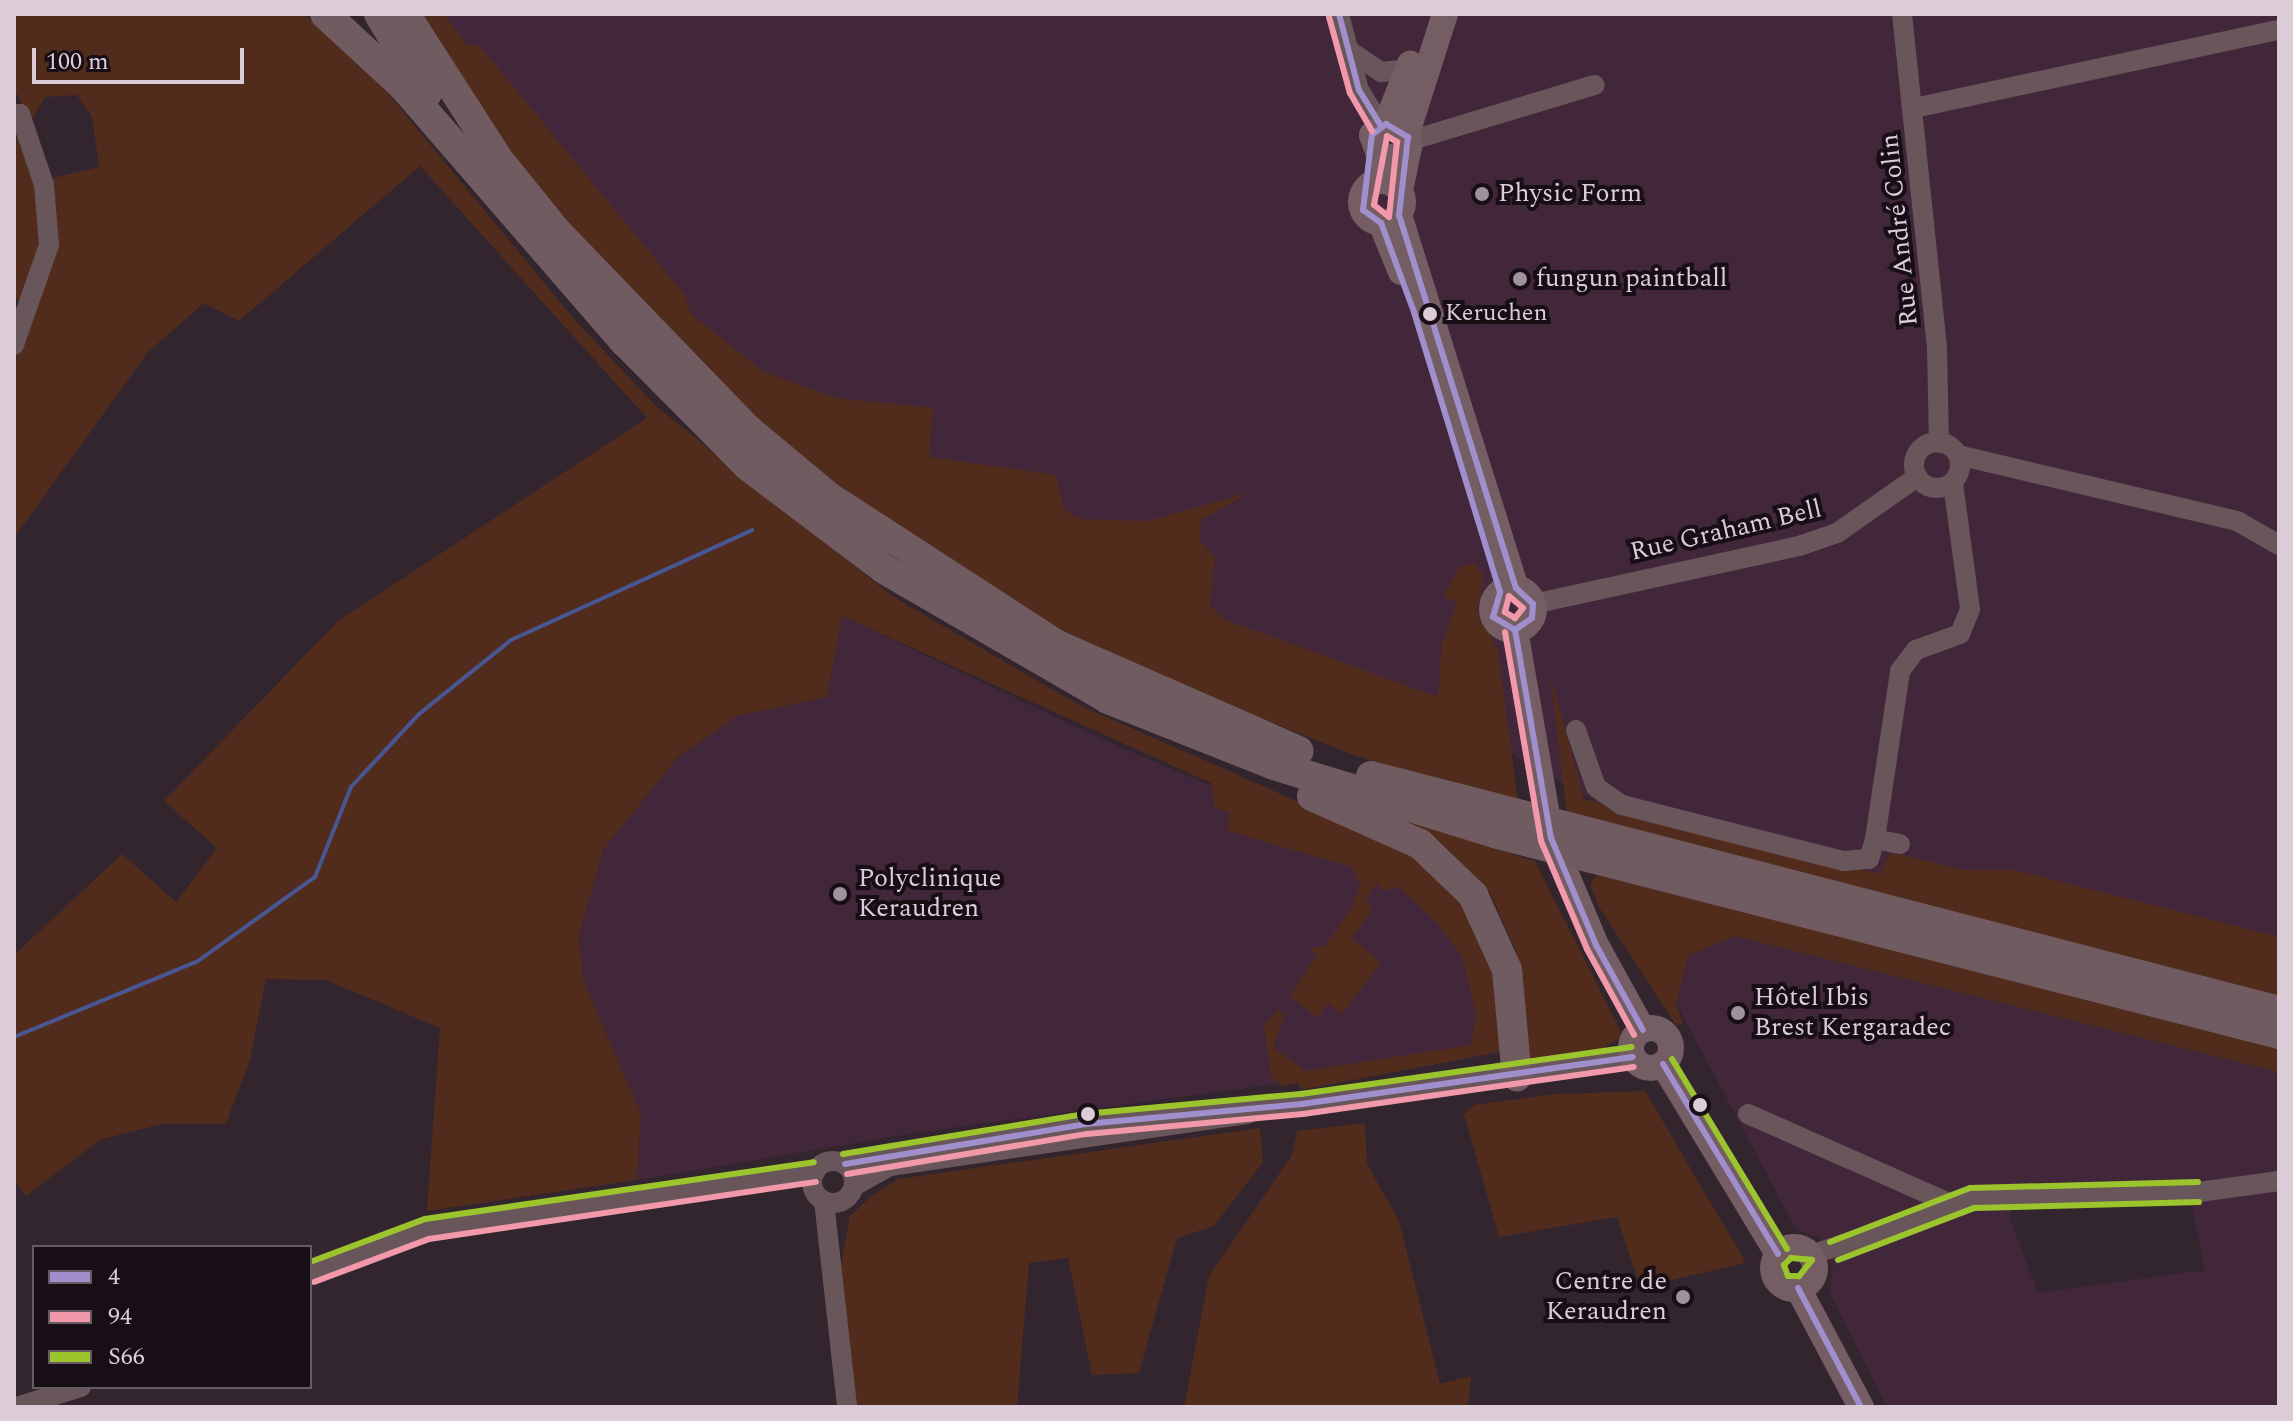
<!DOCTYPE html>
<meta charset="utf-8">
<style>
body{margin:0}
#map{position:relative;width:2293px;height:1421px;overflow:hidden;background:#32252e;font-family:Spectral,serif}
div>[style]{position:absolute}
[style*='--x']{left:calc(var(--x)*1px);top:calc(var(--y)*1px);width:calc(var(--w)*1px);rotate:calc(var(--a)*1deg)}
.built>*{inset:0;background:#42273a}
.green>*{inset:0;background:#512c1d}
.stream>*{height:4px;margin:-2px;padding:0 2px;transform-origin:2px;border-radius:2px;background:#485692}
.minor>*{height:20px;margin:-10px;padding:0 10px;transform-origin:10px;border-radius:10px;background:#68565a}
.minor>.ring{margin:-10px;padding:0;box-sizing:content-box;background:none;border:20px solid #68565a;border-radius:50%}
.major>*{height:26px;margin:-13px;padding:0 13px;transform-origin:13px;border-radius:13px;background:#755d64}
.major>.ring{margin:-13px;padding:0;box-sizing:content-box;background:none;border:26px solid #755d64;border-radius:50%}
.highway>*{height:30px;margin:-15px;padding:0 15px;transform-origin:15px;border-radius:15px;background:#705b61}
.bus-1>*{height:6px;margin:-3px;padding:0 3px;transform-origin:3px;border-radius:3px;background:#a08fcc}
.bus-2>*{height:6px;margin:-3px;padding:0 3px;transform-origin:3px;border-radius:3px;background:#f298ab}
.bus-3>*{height:6px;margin:-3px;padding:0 3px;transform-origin:3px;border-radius:3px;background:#9cc42c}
.dots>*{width:22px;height:22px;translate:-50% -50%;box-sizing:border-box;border:4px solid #180e15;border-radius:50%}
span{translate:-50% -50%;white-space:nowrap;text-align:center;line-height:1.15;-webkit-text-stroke:8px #180e15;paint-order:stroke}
.bus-label{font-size:24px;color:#dcccd7}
.left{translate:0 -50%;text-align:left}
.poi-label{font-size:26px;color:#dcccd7}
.right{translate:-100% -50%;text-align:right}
.street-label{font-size:26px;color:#dcccd7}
.frame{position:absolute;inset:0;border:16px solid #dcccd7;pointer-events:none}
.legend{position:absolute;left:32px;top:1245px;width:280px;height:144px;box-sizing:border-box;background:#180e15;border:2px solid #665a63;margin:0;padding:10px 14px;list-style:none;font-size:24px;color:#dcccd7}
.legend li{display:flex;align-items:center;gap:16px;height:40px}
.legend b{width:40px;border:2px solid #665a63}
.scale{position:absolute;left:32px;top:48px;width:212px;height:36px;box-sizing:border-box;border:4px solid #dcccd7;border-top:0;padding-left:10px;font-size:24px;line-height:28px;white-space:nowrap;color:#dcccd7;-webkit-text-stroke:6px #180e15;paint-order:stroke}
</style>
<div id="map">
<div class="built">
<i style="clip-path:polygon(438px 14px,2279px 14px,2279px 976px,1597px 803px,1429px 706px,1208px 622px,925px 460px,769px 395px,724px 354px)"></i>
<i style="clip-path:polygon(842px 616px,1106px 741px,1369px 853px,1463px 946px,1483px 1040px,1453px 1060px,921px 1132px,637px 1180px,641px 1113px,584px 983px,579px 937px,603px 850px,677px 758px,737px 716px,827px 697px)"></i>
<i style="clip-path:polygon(evenodd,1735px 936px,2279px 1072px,2279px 1407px,1887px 1407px,1830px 1293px,1833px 1268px,1820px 1238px,1796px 1229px,1676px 1003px,1689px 955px,1735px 936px,2014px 1204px,2192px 1206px,2205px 1270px,2038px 1293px,2009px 1216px,2014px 1204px)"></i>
</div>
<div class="green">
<i style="clip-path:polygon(14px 14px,304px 14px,386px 91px,574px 319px,656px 406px,892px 596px,1079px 705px,1417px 854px,1457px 889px,1489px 944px,1505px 1051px,1301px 1090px,1298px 1083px,1282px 1086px,1271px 1078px,1264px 1025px,1278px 1010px,1285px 1015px,1273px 1047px,1305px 1071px,1471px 1045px,1476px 1016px,1463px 958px,1436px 922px,1399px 887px,1383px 891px,1377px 883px,1366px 900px,1373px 910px,1351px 938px,1381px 962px,1342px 1014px,1328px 1003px,1318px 1018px,1290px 996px,1316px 956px,1310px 948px,1324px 947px,1351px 909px,1360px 886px,1352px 867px,1228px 831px,1229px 812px,1215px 808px,1211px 783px,842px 616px,827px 697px,737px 716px,677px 758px,603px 850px,579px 937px,584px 983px,641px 1113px,637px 1180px,427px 1211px,440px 1028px,326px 980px,266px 979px,250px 1059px,226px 1124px,162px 1124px,102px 1139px,26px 1196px,14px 1180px,14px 955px,122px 854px,176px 902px,217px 848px,164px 801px,338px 621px,647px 418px,420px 166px,239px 321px,204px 303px,148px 352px,14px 538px,14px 366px,55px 249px,49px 179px,99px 167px,92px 117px,77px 95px,45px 97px,31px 121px,14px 89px)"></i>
<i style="clip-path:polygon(417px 14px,444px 14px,467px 45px,480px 46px,685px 295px,691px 314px,764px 372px,836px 398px,933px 408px,929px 457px,1056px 475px,1064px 509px,1080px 519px,1147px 521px,1248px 493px,1201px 520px,1200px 541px,1215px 557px,1210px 606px,1226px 620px,1438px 697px,1442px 643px,1457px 603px,1443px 596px,1459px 568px,1474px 563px,1484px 575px,1477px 610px,1498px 650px,1518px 802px,1356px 756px,1128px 665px,1026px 612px,873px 513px,734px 401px,618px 286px,504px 147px)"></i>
<i style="clip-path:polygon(15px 133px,36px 191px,40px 249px,23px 300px,14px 299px)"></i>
<i style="clip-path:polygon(1550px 674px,1584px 799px,1879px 874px,1891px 852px,1963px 870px,2015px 870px,2279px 937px,2279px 997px,1567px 816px)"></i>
<i style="clip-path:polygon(1379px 812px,1535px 861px,1623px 1036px,1599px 1051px,1528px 1062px,1515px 949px,1491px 895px,1449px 850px)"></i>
<i style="clip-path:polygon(1597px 875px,2279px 1047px,2279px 1072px,1735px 936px,1689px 955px,1676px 1003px,1683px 1024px,1676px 1025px,1599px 907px,1590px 885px)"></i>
<i style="clip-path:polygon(1645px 1091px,1746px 1263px,1640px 1287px,1617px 1217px,1499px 1237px,1464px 1115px,1474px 1105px,1556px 1094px)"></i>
<i style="clip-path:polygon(1365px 1123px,1367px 1164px,1399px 1221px,1440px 1384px,1471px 1376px,1468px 1407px,1184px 1407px,1209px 1276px,1292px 1155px,1297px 1131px)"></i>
<i style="clip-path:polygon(1260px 1128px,1263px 1162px,1214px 1226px,1177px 1238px,1139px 1373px,1092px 1375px,1068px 1258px,1029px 1263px,1017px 1407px,856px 1407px,839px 1275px,850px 1216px,869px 1198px,898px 1179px)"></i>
</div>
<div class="stream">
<i style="--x:14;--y:1037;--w:199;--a:-22.4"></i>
<i style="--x:198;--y:961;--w:144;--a:-35.7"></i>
<i style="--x:315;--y:877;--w:97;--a:-68.2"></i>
<i style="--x:351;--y:787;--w:100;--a:-47"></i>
<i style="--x:419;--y:714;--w:118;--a:-38.8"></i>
<i style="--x:511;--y:640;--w:265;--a:-24.5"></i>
</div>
<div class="minor">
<i style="--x:1339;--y:14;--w:79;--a:75.3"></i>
<i style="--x:1359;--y:90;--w:42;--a:58.6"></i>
<i style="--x:1902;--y:14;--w:336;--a:84"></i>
<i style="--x:1937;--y:348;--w:95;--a:88.8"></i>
<i style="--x:1347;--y:49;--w:41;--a:34.1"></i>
<i style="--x:1381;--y:72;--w:27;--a:-6"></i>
<i style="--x:1914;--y:108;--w:373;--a:-12.1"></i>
<i style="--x:14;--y:114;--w:6;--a:0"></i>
<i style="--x:20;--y:114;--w:75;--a:71.3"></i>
<i style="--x:44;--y:185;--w:60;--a:85.2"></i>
<i style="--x:49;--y:245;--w:106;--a:109.3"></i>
<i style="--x:1409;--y:141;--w:194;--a:-16.8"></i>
<i class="ring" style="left:1914px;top:442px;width:26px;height:26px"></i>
<i style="--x:1958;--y:455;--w:287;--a:13.3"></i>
<i style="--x:2237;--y:521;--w:48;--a:29.7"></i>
<i style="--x:1533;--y:604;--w:272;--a:-12.3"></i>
<i style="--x:1799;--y:546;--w:40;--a:-18.9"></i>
<i style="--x:1837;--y:533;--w:98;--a:-35"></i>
<i style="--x:1576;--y:730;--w:60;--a:70.7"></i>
<i style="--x:1596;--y:787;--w:32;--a:35"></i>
<i style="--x:1622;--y:805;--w:229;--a:14.2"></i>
<i style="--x:1844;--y:861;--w:25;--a:-5"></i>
<i style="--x:1869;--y:859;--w:21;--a:-73"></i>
<i style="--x:1900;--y:844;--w:25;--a:-169"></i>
<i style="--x:1875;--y:839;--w:170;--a:-81.5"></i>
<i style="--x:1900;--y:671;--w:26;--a:-53"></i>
<i style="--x:1916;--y:650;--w:47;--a:-20"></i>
<i style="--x:1960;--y:634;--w:27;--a:-68"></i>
<i style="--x:1970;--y:609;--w:127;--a:-97.7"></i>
<i style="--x:1748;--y:1114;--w:220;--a:23.9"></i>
<i class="ring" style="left:812px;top:1161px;width:22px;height:22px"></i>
<i style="--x:845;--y:1164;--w:244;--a:-9.4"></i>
<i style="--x:1086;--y:1124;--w:217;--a:-5.3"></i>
<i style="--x:1302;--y:1104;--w:334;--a:-8.1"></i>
<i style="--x:854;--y:1186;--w:41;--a:-29.1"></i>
<i style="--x:890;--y:1166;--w:362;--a:-8.3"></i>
<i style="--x:824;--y:1201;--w:207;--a:83.6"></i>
<i style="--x:1811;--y:1255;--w:180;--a:-18.8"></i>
<i style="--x:1981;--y:1197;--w:218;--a:-1.3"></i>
<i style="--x:2199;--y:1192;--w:81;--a:-7.8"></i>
<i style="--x:310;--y:1273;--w:124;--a:-20.8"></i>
<i style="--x:426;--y:1229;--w:393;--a:-8.3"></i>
<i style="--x:16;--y:1407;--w:68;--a:-17.1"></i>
</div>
<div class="major">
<i style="--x:1386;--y:124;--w:65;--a:-68.2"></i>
<i style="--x:1407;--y:133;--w:125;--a:-72.3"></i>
<i class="ring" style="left:1361px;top:181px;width:16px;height:16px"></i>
<i style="--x:1400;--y:191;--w:45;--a:-78.4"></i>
<i style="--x:1409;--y:147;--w:10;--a:-96"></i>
<i style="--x:1408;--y:137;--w:21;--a:-143"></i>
<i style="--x:1391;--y:124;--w:22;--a:150"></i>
<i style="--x:1372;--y:135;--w:27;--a:70"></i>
<i style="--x:1381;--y:160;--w:27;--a:-15"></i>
<i style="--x:1399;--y:215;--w:391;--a:72.6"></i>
<i style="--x:1381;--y:223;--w:53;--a:67.8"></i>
<i class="ring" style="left:1492px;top:588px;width:16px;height:16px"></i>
<i style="--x:1515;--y:630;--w:211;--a:80.2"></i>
<i style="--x:1551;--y:838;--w:116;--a:67.2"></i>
<i style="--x:1596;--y:945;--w:97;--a:61.1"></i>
<i class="ring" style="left:1631px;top:1028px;width:14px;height:14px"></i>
<i style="--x:1663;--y:1064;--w:222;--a:58.8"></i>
<i class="ring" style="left:1773px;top:1247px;width:16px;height:16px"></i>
<i style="--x:1798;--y:1288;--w:135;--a:62.1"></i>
</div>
<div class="highway">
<i style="--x:325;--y:14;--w:105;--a:42.7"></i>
<i style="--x:402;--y:85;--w:339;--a:49.1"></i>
<i style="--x:624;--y:341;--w:176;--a:45.2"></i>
<i style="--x:748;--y:466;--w:171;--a:37.1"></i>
<i style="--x:884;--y:569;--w:259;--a:30.1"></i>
<i style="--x:1108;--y:699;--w:179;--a:21.7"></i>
<i style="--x:1274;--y:765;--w:234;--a:17.1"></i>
<i style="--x:1498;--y:834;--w:806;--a:14.36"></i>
<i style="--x:379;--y:14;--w:93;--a:59"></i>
<i style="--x:405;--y:14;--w:172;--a:57.3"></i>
<i style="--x:498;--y:159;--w:94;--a:51.1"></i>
<i style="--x:557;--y:232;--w:271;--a:46"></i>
<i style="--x:745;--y:427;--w:109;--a:39.8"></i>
<i style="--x:829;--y:497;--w:270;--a:33"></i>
<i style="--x:1055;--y:644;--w:266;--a:23.7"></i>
<i style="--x:1371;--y:776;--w:938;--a:14.51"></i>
<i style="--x:1312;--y:796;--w:118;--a:24"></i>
<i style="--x:1420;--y:844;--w:74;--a:43.9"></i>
<i style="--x:1473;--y:895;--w:82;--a:65.6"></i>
<i style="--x:1507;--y:970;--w:107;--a:84.7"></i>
</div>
<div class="bus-1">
<i style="--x:1339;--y:14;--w:79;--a:75.3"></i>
<i style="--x:1359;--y:90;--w:42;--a:58.6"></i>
<i style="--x:1386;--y:124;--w:26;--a:31"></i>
<i style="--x:1408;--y:137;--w:79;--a:96.6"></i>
<i style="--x:1399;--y:215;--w:391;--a:72.6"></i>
<i style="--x:1516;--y:588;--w:23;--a:43"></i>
<i style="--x:1533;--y:604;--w:14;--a:94"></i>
<i style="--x:1532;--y:618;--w:21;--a:145"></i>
<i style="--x:1515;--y:630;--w:26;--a:-149"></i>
<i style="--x:1493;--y:617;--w:26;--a:-74"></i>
<i style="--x:1500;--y:592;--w:293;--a:-107.1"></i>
<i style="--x:1414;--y:312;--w:95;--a:-110.3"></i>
<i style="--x:1381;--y:223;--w:22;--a:-144"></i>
<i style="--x:1363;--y:210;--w:76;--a:-83.2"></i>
<i style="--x:1372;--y:135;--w:18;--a:-38"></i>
<i style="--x:1515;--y:630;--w:211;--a:80.2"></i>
<i style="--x:1551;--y:838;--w:116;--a:67.2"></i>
<i style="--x:1596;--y:945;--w:97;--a:61.1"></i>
<i style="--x:1663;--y:1064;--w:222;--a:58.8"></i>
<i style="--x:845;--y:1164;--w:244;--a:-9.4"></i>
<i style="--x:1086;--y:1124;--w:217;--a:-5.3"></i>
<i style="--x:1302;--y:1104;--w:334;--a:-8.1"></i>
<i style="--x:1798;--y:1288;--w:135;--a:62.1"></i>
</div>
<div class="bus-2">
<i style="--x:1329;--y:17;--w:79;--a:74.6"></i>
<i style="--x:1350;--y:93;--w:44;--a:59.9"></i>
<i style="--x:1387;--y:136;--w:12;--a:31"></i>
<i style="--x:1397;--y:142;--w:75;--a:96.1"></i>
<i style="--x:1389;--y:217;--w:19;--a:-141"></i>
<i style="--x:1374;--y:205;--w:70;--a:-79.3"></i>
<i style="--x:1509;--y:596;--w:18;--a:41"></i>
<i style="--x:1523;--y:608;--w:13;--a:129"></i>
<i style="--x:1515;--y:618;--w:12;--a:-149"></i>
<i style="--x:1505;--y:612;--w:16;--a:-76"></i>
<i style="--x:1505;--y:632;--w:212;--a:80.2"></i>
<i style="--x:1541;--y:841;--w:117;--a:66.9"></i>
<i style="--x:1587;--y:949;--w:98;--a:61.3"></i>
<i style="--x:847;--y:1174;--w:243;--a:-9.5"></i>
<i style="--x:1087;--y:1134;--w:217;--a:-5.3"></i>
<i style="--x:1303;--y:1114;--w:334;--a:-8.1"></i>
<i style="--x:314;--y:1282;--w:123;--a:-20.5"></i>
<i style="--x:429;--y:1239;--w:391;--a:-8.4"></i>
</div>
<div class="bus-3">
<i style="--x:1672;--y:1059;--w:222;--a:58.8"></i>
<i style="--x:843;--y:1154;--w:244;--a:-9.4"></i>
<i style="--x:1084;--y:1114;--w:218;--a:-5.3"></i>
<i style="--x:1301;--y:1094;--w:334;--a:-8.1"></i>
<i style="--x:1970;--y:1188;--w:228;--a:-1.5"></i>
<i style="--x:1830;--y:1242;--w:150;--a:-21.1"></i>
<i style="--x:1791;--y:1258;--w:21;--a:5"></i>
<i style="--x:1812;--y:1260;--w:21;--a:129"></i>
<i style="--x:1799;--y:1276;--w:11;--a:180"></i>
<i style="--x:1788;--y:1276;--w:12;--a:-110"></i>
<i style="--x:1784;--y:1265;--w:10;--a:-45"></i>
<i style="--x:1838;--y:1260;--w:146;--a:-20.9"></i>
<i style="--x:1974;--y:1208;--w:225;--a:-1.5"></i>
<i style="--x:310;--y:1262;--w:123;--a:-20.5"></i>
<i style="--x:425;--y:1219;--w:393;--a:-8.3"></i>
</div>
<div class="dots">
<i style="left:1482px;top:194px;background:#a0929c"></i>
<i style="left:1520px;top:279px;background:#a0929c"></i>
<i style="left:1430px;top:314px;background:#dcccd7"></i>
<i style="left:840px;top:894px;background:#a0929c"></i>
<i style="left:1738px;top:1013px;background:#a0929c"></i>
<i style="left:1700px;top:1105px;background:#dcccd7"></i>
<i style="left:1088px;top:1114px;background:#dcccd7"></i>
<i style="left:1683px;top:1297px;background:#a0929c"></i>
</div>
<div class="bus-label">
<span class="left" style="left:1445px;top:314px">Keruchen</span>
</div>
<div class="poi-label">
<span class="left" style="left:1498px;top:194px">Physic Form</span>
<span class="left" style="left:1536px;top:279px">fungun paintball</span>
<span class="left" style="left:858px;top:894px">Polyclinique<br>Keraudren</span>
<span class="left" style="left:1754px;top:1013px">Hôtel Ibis<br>Brest Kergaradec</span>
<span class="right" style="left:1667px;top:1297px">Centre de<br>Keraudren</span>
</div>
<div class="street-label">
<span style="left:1900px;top:230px;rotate:-96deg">Rue André Colin</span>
<span style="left:1726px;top:531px;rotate:-13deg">Rue Graham Bell</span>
</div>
<div class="frame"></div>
<ul class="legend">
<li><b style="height:10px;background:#a08fcc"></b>4</li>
<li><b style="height:10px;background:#f298ab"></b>94</li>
<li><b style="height:10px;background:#9cc42c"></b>S66</li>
</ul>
<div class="scale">100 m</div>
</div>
